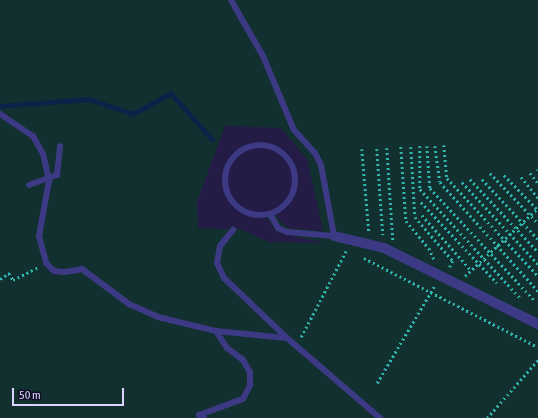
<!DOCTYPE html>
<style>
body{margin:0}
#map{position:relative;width:538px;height:418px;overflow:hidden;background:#130f26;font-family:"Asap Condensed",sans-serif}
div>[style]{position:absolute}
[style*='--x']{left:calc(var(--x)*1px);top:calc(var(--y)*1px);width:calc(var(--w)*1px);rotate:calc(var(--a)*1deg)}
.green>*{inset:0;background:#12302f;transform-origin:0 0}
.stream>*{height:4.5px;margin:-2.25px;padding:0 2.25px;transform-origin:2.25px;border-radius:2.25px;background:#0c2248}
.building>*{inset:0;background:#241b47}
.path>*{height:2.5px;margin-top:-1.25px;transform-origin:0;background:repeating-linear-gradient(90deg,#2fb8b0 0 2px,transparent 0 5px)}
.service>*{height:6px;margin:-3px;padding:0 3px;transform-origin:3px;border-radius:3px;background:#3d3a85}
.service>.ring{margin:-3px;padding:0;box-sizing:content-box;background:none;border:6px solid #3d3a85;border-radius:50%}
.minor>*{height:10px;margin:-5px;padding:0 5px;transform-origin:5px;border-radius:5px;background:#3d3a85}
span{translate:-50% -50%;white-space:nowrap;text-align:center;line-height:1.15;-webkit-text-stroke:3px #130f26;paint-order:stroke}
.scale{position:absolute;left:12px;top:388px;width:112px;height:18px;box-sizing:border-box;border:2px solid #d9d4ff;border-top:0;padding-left:5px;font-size:12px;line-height:14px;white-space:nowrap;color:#d9d4ff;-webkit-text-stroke:3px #130f26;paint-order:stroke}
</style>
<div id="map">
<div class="green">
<i style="left:0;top:0;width:538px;height:418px"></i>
</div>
<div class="stream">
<i style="--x:0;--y:106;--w:88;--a:-4.5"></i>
<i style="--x:88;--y:99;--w:47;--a:18.4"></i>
<i style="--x:133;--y:114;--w:43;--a:-28.9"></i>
<i style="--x:171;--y:93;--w:62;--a:48.3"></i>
</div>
<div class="building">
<i style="clip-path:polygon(225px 126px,281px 128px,307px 159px,323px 231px,288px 228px,270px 210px,266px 216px,276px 232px,325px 243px,269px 242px,233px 226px,228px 229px,198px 228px,197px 202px)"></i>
</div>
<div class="path">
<i style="--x:444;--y:145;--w:33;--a:85"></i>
<i style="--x:447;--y:178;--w:134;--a:47.1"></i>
<i style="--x:420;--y:146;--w:43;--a:90"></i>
<i style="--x:420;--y:189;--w:149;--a:47.4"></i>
<i style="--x:427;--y:146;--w:42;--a:85.9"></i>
<i style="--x:430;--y:188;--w:154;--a:47.1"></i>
<i style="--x:435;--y:146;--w:36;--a:82"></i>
<i style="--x:440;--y:182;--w:147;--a:48"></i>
<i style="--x:401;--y:147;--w:74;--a:86.1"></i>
<i style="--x:406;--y:221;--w:35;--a:50"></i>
<i style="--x:429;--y:248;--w:12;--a:66"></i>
<i style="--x:411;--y:147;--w:70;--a:86.7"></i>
<i style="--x:415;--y:217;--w:58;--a:49.2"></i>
<i style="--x:453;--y:261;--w:7;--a:117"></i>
<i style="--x:387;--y:148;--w:92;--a:86.3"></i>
<i style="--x:362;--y:149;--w:83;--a:85.2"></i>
<i style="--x:377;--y:149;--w:86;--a:86"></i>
<i style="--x:537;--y:169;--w:1;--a:45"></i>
<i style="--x:490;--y:173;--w:69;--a:46.2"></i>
<i style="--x:530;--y:173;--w:13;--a:51"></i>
<i style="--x:504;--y:175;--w:49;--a:45.8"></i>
<i style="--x:521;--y:177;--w:27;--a:51"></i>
<i style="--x:470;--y:179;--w:100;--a:47"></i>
<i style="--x:482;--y:179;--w:82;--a:47"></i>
<i style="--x:462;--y:182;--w:112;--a:47.2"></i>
<i style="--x:421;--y:202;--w:111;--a:46.8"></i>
<i style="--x:422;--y:215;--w:74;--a:48.3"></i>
<i style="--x:364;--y:258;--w:195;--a:27.1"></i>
<i style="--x:465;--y:276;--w:100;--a:-43"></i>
<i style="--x:0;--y:279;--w:11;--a:-34"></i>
<i style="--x:9;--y:273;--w:8;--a:60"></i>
<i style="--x:13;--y:280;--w:28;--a:-27"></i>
<i style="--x:301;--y:337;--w:97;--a:-62.4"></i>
<i style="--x:377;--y:383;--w:114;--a:-59.4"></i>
<i style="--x:487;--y:418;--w:77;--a:-48.7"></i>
</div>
<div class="service">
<i style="--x:231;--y:0;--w:64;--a:60.3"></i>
<i style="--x:263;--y:56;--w:80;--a:67.3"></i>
<i style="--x:294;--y:130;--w:31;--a:48"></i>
<i style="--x:315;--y:153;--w:13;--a:63"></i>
<i style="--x:321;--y:165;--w:72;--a:79.6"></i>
<i style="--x:334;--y:236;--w:47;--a:-175.1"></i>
<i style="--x:287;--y:232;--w:10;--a:-156"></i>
<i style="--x:278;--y:228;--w:16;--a:-120"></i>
<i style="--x:0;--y:114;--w:40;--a:34"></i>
<i style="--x:33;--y:136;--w:21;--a:61"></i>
<i style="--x:43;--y:154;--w:28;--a:77"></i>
<i style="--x:49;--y:181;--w:56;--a:100.3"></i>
<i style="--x:39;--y:236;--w:28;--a:75"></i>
<i style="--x:46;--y:263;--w:11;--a:45"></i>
<i style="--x:54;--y:271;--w:10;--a:6"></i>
<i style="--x:64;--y:272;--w:18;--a:-9"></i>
<i style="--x:82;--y:269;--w:59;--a:36.7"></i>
<i style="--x:129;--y:304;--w:32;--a:24"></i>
<i style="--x:158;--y:317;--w:60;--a:13.6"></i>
<i class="ring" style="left:225px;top:145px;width:64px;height:64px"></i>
<i style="--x:29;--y:185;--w:30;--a:-20"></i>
<i style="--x:57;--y:175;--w:29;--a:-84"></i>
<i style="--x:287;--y:338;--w:123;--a:40.7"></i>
<i style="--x:204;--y:418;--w:6;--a:-149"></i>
<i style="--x:199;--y:415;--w:47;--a:-20"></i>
<i style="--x:243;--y:399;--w:16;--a:-63"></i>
<i style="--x:250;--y:385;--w:13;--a:-90"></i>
<i style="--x:250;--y:372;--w:14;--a:-120"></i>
<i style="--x:243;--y:360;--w:20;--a:-143"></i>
<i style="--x:227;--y:348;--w:20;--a:-123"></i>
<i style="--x:216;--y:331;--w:71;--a:5.6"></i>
<i style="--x:287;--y:338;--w:87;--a:-136.4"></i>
<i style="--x:224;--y:278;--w:17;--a:-115"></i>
<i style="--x:217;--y:263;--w:17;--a:-80"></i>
<i style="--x:220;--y:246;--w:21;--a:-51"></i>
</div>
<div class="minor">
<i style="--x:334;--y:236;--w:51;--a:13.5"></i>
<i style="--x:384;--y:248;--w:172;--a:26.3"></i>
</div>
<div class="scale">50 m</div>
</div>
